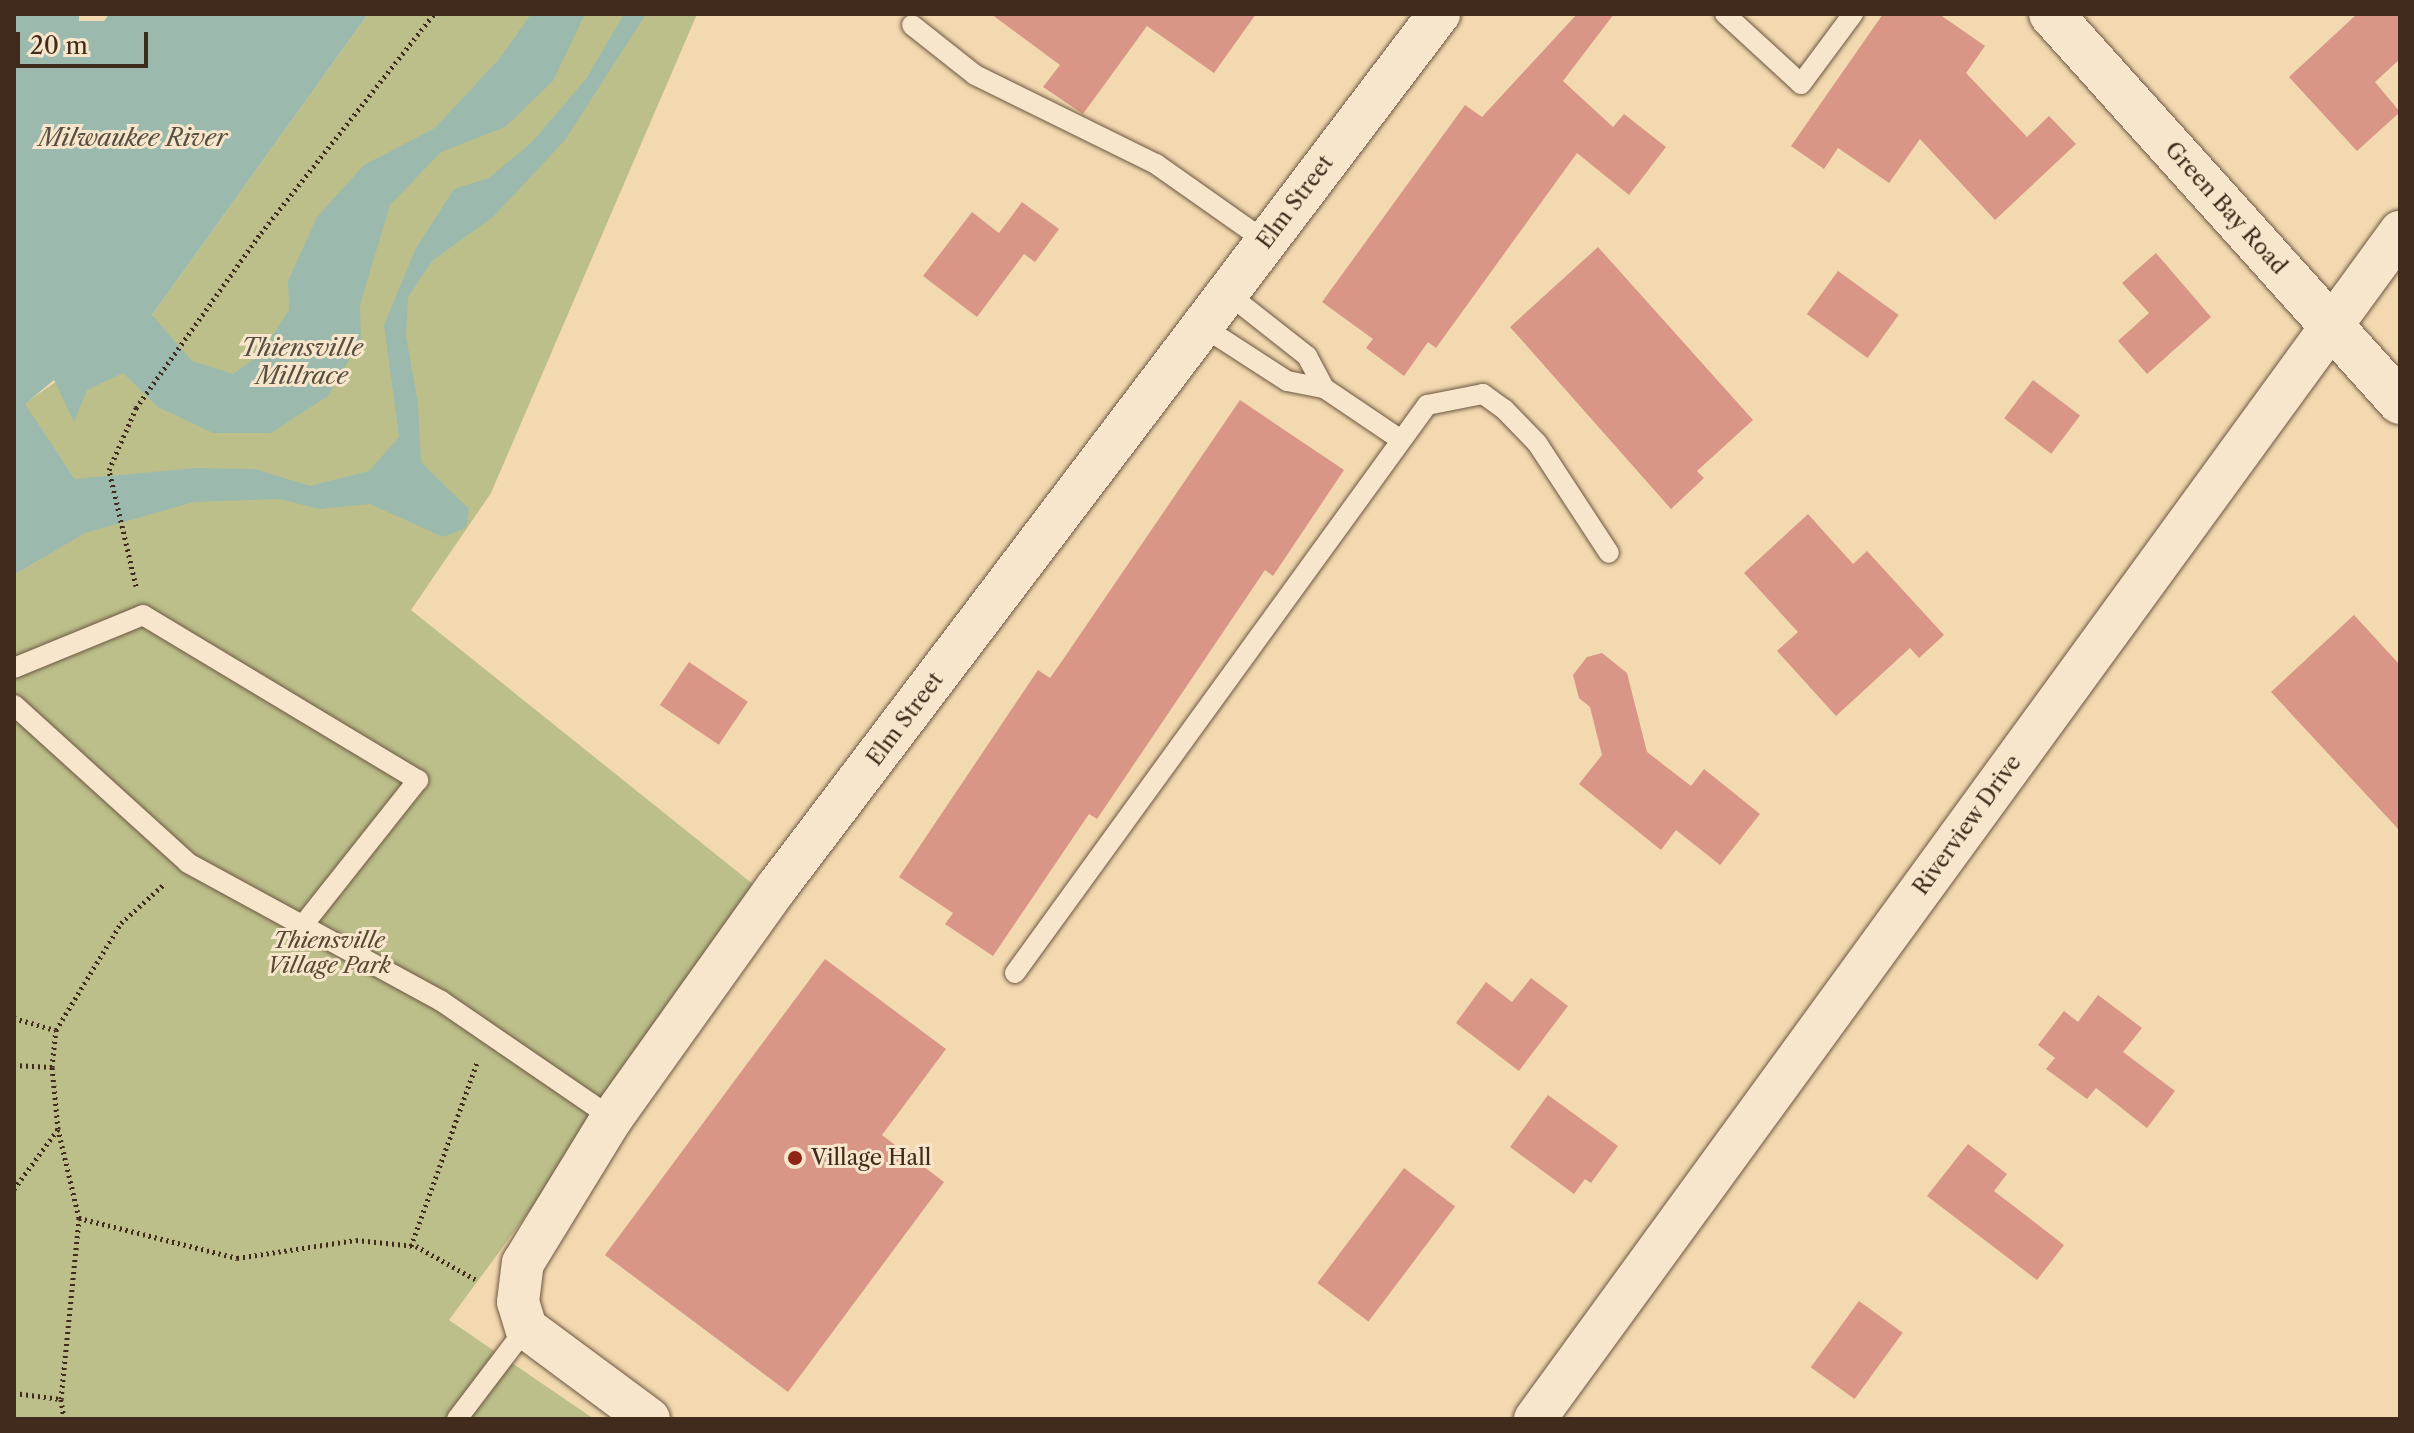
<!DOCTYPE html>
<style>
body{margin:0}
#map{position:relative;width:2414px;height:1433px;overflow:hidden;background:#f2d9af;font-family:"Libre Caslon Text",serif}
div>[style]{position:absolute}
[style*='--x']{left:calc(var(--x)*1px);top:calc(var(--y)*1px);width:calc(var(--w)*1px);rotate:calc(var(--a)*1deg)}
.green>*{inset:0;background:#bcbf8a}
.water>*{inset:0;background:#9bbaad}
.building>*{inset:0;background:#d99686;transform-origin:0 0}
.path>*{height:5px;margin-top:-2.5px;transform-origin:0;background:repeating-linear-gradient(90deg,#402b1d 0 2px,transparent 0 6px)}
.roads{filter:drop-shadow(0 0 2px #6c5642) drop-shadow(0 0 2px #6c5642)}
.service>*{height:20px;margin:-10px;padding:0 10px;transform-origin:10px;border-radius:10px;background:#f7e6cb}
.minor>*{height:42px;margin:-21px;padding:0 21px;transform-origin:21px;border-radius:21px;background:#f7e6cb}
.tertiary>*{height:44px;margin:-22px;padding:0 22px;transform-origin:22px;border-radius:22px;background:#f7e6cb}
.dots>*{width:22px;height:22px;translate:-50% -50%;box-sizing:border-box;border:4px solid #f7e6cb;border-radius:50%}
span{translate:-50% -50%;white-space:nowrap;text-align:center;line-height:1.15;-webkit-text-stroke:6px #f7e6cb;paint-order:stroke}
.street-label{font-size:22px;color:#402b1d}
.park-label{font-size:22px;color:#594933;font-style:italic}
.poi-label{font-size:22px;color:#402b1d}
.left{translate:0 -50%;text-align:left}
.water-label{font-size:24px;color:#574f41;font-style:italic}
.frame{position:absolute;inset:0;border:16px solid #402b1d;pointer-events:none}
.scale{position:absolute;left:16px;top:32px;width:132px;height:36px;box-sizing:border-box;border:4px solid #402b1d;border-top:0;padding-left:10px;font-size:24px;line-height:28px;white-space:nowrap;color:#402b1d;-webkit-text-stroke:6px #f7e6cb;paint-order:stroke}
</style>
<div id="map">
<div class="green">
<i style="clip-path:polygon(368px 14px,697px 14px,491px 493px,411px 610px,764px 893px,449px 1320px,594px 1419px,14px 1419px,14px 575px,84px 533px,75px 479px,24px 404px,152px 315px)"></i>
</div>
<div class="water">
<i style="clip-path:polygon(14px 14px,79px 14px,79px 21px,104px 21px,109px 14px,368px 14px,152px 315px,192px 361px,233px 374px,259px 356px,289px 310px,288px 281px,317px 217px,364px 165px,435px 128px,500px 58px,531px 14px,585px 14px,553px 81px,505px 127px,441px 152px,390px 205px,360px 305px,361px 339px,328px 396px,271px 433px,213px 433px,158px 407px,123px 373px,87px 390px,74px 422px,54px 380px,25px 404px,75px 479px,197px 468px,255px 469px,310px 486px,369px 471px,399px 437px,384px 325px,416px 248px,454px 189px,489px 178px,532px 142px,586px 79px,624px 14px,646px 14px,565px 140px,493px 217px,432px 261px,408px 297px,406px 336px,418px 404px,421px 462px,469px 509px,466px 528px,443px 537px,370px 504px,319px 509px,280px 499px,194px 502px,85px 533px,14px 575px)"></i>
</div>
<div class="building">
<i style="clip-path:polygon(991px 14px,1256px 14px,1214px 73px,1147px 26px,1083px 114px,1043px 87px,1060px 65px)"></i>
<i style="clip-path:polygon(1577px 14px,1614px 14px,1563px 81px,1613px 127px,1624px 114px,1666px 147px,1629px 195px,1577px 153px,1436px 348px,1428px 342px,1404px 376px,1366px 348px,1373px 339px,1322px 302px,1465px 105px,1482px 117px)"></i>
<i style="clip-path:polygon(1883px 14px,1939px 14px,1985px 46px,1966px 73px,2027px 137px,2049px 116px,2076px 144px,1995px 220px,1920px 139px,1889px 183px,1838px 148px,1824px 169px,1791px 146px)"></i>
<i style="clip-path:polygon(2357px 14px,2400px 14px,2400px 59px,2375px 82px,2400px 112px,2357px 151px,2289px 77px)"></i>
<i style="clip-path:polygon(1022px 202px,1059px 229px,1035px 262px,1024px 254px,977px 317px,923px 276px,972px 212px,999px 233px)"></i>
<i style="clip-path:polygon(1598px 247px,1753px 420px,1697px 471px,1704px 478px,1671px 509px,1510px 327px)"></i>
<i style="clip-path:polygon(2156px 253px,2211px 317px,2147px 374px,2118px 341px,2149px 313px,2122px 283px)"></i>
<i style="left:1838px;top:271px;width:75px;height:53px;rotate:36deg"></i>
<i style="left:2033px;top:380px;width:59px;height:48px;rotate:37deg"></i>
<i style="clip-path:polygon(1240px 400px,1344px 470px,1273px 576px,1265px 570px,1097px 819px,1089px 814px,993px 956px,945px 924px,953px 913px,899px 877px,1038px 670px,1050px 678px,1062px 661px)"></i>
<i style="clip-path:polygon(1808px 514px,1853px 564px,1867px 551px,1944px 635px,1919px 658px,1910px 648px,1836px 716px,1777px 651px,1798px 632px,1744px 573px)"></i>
<i style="clip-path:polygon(2354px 615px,2400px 665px,2400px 831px,2271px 692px)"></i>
<i style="clip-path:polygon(1602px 653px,1627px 673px,1647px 752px,1691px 786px,1704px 769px,1760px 814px,1720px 865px,1676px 830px,1661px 850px,1579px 784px,1602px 755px,1590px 707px,1579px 698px,1573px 675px,1587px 657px)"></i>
<i style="left:689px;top:662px;width:71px;height:52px;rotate:34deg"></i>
<i style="clip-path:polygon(825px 959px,946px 1049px,882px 1135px,944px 1182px,788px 1392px,605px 1255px)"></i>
<i style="clip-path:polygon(1531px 978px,1568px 1006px,1519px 1071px,1456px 1023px,1486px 982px,1512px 1002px)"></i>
<i style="clip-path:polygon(2098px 995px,2142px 1028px,2123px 1052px,2175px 1091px,2147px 1128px,2096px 1088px,2087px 1099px,2046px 1069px,2055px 1058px,2038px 1045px,2064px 1011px,2078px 1022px)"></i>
<i style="clip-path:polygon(1548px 1095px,1618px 1146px,1591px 1183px,1585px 1179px,1574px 1194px,1510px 1147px)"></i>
<i style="clip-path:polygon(1968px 1144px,2007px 1174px,1994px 1191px,2064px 1245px,2037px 1280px,1927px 1196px)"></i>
<i style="left:1404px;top:1168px;width:64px;height:144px;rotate:37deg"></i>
<i style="left:1859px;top:1301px;width:54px;height:82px;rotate:36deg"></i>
</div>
<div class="path">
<i style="--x:136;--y:586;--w:119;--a:-103.1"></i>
<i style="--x:109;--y:470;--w:68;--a:-66.5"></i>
<i style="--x:136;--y:408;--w:215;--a:-54.5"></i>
<i style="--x:261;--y:233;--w:279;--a:-51.7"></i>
<i style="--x:14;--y:1018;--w:43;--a:16.3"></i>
<i style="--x:14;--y:1065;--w:38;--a:3"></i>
<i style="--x:14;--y:1189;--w:74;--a:-53.7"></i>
<i style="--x:79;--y:1218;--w:163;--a:14.2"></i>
<i style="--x:237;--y:1258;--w:120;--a:-8.6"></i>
<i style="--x:356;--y:1240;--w:60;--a:5.7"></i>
<i style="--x:416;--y:1246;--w:71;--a:29.4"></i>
<i style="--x:411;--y:1246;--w:195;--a:-70.2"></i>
<i style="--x:14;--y:1393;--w:47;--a:7.3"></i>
<i style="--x:64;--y:1419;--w:20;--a:-99"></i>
<i style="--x:61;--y:1399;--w:182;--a:-84.3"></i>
<i style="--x:79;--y:1218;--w:91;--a:-103.3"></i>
<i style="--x:58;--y:1129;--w:62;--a:-95.5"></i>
<i style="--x:52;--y:1067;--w:37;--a:-84"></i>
<i style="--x:56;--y:1030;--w:125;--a:-58.7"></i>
<i style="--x:121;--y:923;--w:57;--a:-42.1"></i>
</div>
<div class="roads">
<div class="service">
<i style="--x:1725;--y:14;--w:103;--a:42.6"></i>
<i style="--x:1801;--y:84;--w:87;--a:-53.4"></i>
<i style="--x:912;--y:25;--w:80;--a:38.4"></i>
<i style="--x:975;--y:75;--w:202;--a:26.2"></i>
<i style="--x:1156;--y:164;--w:133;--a:35.2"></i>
<i style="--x:1227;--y:293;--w:102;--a:38.2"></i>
<i style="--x:1307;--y:356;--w:36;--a:62"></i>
<i style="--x:1202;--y:326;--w:101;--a:32.9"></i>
<i style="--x:1287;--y:381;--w:38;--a:11"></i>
<i style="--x:1324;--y:388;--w:93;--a:34"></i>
<i style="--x:14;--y:668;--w:139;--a:-22.3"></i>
<i style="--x:143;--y:615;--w:321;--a:31"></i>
<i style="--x:418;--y:780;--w:184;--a:128.4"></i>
<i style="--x:14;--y:705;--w:235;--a:42.2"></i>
<i style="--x:188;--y:863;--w:288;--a:28.6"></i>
<i style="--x:441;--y:1001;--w:207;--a:34.4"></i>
<i style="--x:1015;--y:973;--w:702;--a:-54.04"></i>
<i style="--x:1427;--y:405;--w:57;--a:-11.1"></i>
<i style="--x:1483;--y:394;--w:26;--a:36"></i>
<i style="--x:1504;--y:409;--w:47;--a:45.9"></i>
<i style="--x:1537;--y:443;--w:131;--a:56.8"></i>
<i style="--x:457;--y:1419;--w:114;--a:-52.8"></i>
</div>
<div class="minor">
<i style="--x:649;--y:1419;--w:153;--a:-143.5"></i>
<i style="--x:526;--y:1328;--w:27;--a:-107"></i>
<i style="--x:518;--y:1302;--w:39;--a:-83"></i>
<i style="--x:523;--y:1263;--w:170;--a:-58.5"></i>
<i style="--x:612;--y:1118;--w:284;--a:-54.5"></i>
<i style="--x:777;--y:887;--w:1096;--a:-52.83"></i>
<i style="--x:1535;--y:1419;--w:1469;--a:-53.92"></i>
</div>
<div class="tertiary">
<i style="--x:2051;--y:14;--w:522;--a:48.03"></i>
</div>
</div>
<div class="dots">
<i style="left:795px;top:1158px;background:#8f2418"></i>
</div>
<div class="street-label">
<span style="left:1295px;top:202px;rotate:-53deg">Elm Street</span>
<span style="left:2226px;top:208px;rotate:48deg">Green Bay Road</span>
<span style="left:905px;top:719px;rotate:-53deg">Elm Street</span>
<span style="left:1967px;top:825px;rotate:-54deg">Riverview Drive</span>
</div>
<div class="park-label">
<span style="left:329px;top:953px">Thiensville<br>Village Park</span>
</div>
<div class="poi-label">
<span class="left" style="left:811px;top:1158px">Village Hall</span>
</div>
<div class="water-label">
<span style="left:133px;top:138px">Milwaukee River</span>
<span style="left:302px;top:362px">Thiensville<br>Millrace</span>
</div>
<div class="frame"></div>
<div class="scale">20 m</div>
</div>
